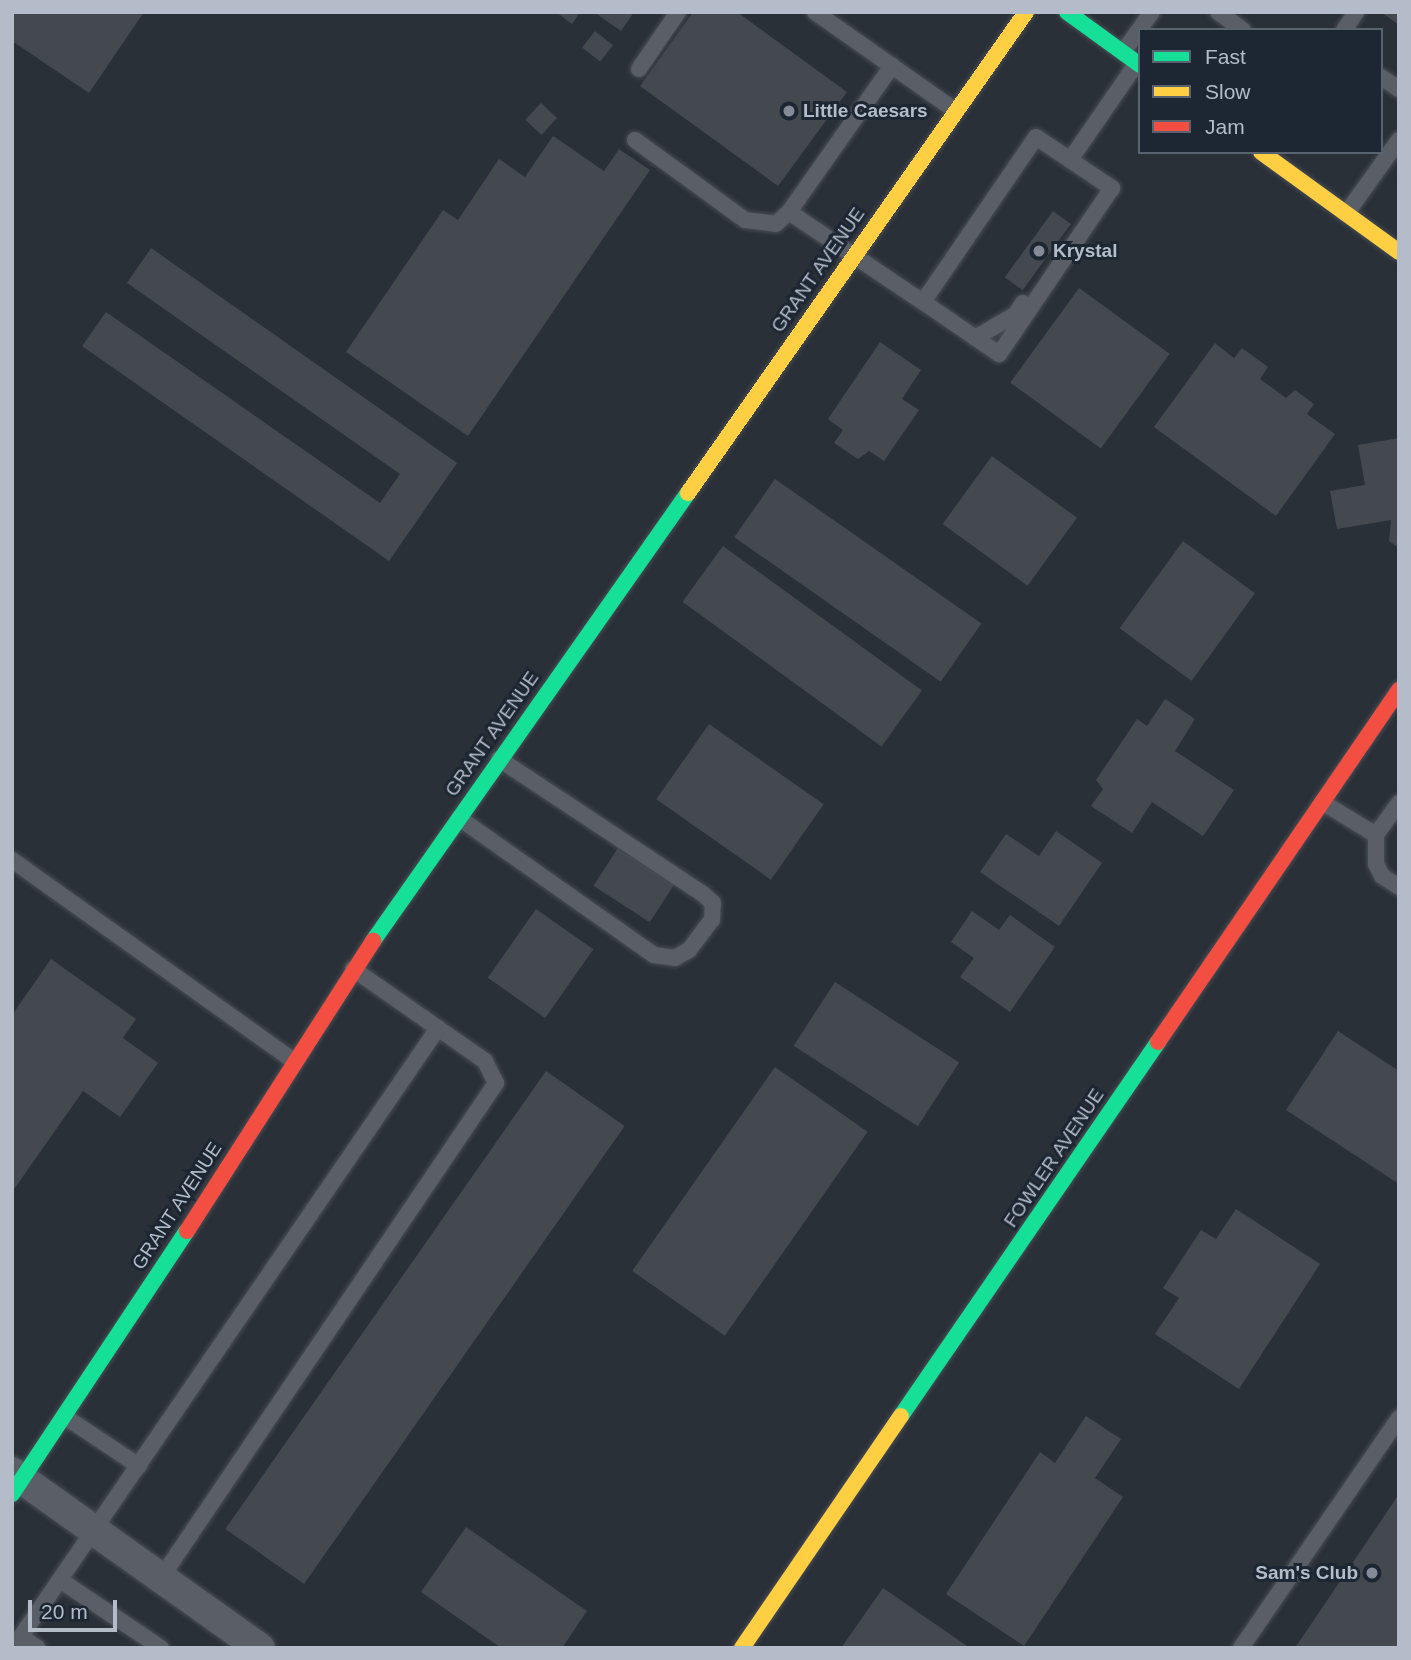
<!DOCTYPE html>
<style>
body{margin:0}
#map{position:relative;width:1411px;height:1660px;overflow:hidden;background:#2a3038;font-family:Helvetica,sans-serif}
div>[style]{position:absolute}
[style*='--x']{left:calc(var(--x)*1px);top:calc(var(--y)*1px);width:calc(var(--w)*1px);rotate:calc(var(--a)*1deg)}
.building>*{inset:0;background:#444950;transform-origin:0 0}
.roads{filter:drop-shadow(0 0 2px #484c53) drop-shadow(0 0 2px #484c53)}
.lane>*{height:16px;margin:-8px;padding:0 8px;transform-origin:8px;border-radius:8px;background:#5a5e66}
.street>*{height:30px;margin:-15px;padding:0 15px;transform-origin:15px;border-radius:15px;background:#5a5e66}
.fast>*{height:16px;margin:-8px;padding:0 8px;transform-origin:8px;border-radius:8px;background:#16e098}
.slow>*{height:16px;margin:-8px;padding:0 8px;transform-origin:8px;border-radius:8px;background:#ffcf43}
.jam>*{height:16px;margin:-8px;padding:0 8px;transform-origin:8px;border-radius:8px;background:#f24e42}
.dots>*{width:19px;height:19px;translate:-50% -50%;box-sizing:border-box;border:4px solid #1d2633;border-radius:50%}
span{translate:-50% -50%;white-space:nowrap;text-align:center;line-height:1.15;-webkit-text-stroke:6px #1d2633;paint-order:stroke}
.poi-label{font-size:19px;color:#b4bcc9;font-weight:700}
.left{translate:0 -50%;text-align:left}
.right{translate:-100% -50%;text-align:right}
.street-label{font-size:19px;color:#b4bcc9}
.frame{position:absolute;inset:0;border:14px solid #b4bcc9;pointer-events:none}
.legend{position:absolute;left:1138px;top:28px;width:245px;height:126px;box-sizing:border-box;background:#1d2633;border:2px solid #59626f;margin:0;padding:9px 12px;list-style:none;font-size:21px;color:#b4bcc9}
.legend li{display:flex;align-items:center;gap:14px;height:35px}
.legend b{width:35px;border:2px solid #59626f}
.scale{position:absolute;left:28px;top:1600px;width:89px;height:32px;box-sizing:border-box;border:4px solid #b4bcc9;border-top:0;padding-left:9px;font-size:21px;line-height:24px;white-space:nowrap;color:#b4bcc9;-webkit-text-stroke:5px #1d2633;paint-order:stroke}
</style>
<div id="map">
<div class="building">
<i style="clip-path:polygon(12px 12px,144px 12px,89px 93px,12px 41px)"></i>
<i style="clip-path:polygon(556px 12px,580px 12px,572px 24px)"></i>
<i style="clip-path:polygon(594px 12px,634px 12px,621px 31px)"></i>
<i style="clip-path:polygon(693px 12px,737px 12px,847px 92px,778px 186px,640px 86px)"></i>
<i style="clip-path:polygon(1381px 12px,1399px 12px,1399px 25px)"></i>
<i style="left:595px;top:31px;width:23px;height:21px;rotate:38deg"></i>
<i style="left:541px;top:103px;width:22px;height:23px;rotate:43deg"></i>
<i style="clip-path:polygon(553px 136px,604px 171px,619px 149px,650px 170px,468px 436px,346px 352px,443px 210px,458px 220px,499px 159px,525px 177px)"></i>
<i style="left:1053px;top:211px;width:22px;height:82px;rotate:36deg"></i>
<i style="clip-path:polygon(151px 248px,457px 463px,389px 561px,82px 346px,106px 312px,380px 503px,400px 474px,127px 283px)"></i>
<i style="left:1079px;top:288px;width:112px;height:117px;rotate:36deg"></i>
<i style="clip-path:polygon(880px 342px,921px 370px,902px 399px,919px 410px,884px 461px,869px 451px,858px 459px,834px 443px,843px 430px,828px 419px)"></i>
<i style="clip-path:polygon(1215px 343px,1234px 358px,1242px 348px,1268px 367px,1260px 379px,1286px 398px,1295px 390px,1314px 404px,1307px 414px,1335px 434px,1276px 516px,1154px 427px)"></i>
<i style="clip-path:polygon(1399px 438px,1399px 548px,1389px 541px,1391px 520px,1337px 529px,1330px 491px,1365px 485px,1358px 445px)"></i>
<i style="left:992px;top:456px;width:105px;height:84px;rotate:36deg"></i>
<i style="left:775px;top:479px;width:252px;height:71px;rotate:35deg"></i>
<i style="left:1183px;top:541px;width:89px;height:108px;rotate:36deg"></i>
<i style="left:723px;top:546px;width:246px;height:69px;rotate:36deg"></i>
<i style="clip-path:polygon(1165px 699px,1195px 719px,1175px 751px,1234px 790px,1203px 836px,1152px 802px,1132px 833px,1091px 806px,1103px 789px,1096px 780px,1137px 719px,1147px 726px)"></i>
<i style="left:709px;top:724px;width:140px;height:92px;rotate:35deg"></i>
<i style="clip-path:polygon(1056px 831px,1102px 863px,1059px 926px,980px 872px,1006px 834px,1039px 856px)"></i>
<i style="left:618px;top:848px;width:67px;height:45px;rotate:33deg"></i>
<i style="left:536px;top:909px;width:70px;height:84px;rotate:35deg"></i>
<i style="clip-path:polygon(972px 911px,999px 930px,1010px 915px,1055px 947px,1010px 1012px,960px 977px,974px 958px,951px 942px)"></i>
<i style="clip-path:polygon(51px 959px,136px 1019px,123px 1038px,158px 1063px,120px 1117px,83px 1091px,12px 1192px,12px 1015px)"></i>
<i style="left:835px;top:982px;width:148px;height:76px;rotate:33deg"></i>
<i style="clip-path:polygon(1338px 1031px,1399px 1071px,1399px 1184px,1286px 1110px)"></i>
<i style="left:775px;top:1067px;width:113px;height:249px;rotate:35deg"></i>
<i style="left:546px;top:1071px;width:96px;height:559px;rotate:35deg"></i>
<i style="clip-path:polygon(1236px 1209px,1320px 1264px,1239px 1389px,1155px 1334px,1179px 1298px,1163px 1288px,1201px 1230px,1216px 1239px)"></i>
<i style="clip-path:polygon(1086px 1416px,1121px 1439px,1095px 1478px,1123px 1497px,1024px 1646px,946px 1594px,1040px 1452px,1055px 1463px)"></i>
<i style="clip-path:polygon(1397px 1497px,1399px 1648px,1295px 1648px)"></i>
<i style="clip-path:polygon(466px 1527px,587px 1611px,562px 1648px,501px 1648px,421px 1592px)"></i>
<i style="clip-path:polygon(883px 1588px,970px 1648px,841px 1648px)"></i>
</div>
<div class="roads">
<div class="lane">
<i style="--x:815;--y:12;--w:172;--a:35.1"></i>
<i style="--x:1218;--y:12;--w:31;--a:36"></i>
<i style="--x:1344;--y:30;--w:22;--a:-56"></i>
<i style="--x:1123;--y:52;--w:49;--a:-54.1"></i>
<i style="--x:639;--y:69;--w:69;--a:-55.6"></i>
<i style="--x:1381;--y:77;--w:22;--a:34"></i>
<i style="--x:1036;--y:137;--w:92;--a:33.9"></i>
<i style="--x:1112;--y:188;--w:201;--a:124.2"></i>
<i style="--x:999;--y:354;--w:92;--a:-145.6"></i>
<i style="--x:923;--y:302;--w:200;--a:-55.6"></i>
<i style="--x:635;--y:140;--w:136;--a:36"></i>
<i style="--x:745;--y:220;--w:31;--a:7"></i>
<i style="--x:776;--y:224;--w:18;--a:-43"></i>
<i style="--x:789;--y:212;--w:179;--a:-54.8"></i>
<i style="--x:1070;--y:160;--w:118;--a:-55.4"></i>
<i style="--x:789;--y:212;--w:161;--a:33.9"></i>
<i style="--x:1346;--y:214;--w:91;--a:-54.4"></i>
<i style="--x:975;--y:338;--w:48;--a:-30.3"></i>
<i style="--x:1016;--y:314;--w:13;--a:-58"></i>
<i style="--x:1322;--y:802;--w:63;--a:31.4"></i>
<i style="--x:1399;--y:803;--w:39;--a:126"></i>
<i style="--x:1376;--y:835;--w:29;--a:90"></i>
<i style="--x:1376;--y:864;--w:13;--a:63"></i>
<i style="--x:1382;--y:876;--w:20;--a:33"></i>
<i style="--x:459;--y:818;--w:238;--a:35.1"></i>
<i style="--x:654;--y:955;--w:21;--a:8"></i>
<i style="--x:675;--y:958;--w:16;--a:-30"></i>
<i style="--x:689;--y:950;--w:38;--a:-53"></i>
<i style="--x:712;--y:920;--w:17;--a:-87"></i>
<i style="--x:713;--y:903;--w:13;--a:-138"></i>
<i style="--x:703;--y:894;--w:245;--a:-146.5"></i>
<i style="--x:12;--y:860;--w:346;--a:35.5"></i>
<i style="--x:64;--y:1416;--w:90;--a:33.7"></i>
<i style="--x:161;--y:1578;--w:598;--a:-55.91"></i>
<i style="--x:496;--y:1083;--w:25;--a:-117"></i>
<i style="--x:485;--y:1061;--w:161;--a:-145.1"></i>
<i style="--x:60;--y:1580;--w:122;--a:34"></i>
<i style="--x:21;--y:1637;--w:20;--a:33"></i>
<i style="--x:13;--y:1648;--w:752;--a:-55.57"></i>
<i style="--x:1241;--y:1648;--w:279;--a:-55.5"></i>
</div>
<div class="street">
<i style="--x:12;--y:1472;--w:304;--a:35.4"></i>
</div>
<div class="fast">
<i style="--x:1067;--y:12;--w:90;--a:36"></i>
<i style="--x:373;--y:941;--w:548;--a:-54.89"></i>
<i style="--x:901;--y:1416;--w:454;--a:-55.5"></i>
<i style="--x:12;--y:1494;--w:316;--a:-56.4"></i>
</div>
<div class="slow">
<i style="--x:1261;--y:152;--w:170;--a:35.9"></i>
<i style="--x:688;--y:493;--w:588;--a:-54.9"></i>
<i style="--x:742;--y:1648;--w:281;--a:-55.6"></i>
</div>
<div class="jam">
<i style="--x:1158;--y:1042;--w:427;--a:-55.6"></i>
<i style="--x:187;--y:1231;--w:345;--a:-57.3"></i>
</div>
</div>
<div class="dots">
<i style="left:789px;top:111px;background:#848b96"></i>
<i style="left:1039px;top:251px;background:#848b96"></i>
<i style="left:1372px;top:1573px;background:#848b96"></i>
</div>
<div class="poi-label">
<span class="left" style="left:803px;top:111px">Little Caesars</span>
<span class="left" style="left:1053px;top:251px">Krystal</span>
<span class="right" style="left:1358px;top:1573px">Sam's Club</span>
</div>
<div class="street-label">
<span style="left:818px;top:270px;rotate:-55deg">GRANT AVENUE</span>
<span style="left:492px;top:734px;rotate:-55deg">GRANT AVENUE</span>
<span style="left:1054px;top:1158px;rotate:-56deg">FOWLER AVENUE</span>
<span style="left:177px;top:1206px;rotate:-57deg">GRANT AVENUE</span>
</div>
<div class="frame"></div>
<ul class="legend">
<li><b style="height:9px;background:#16e098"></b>Fast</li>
<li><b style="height:9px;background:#ffcf43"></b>Slow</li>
<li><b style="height:9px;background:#f24e42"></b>Jam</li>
</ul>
<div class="scale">20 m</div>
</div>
